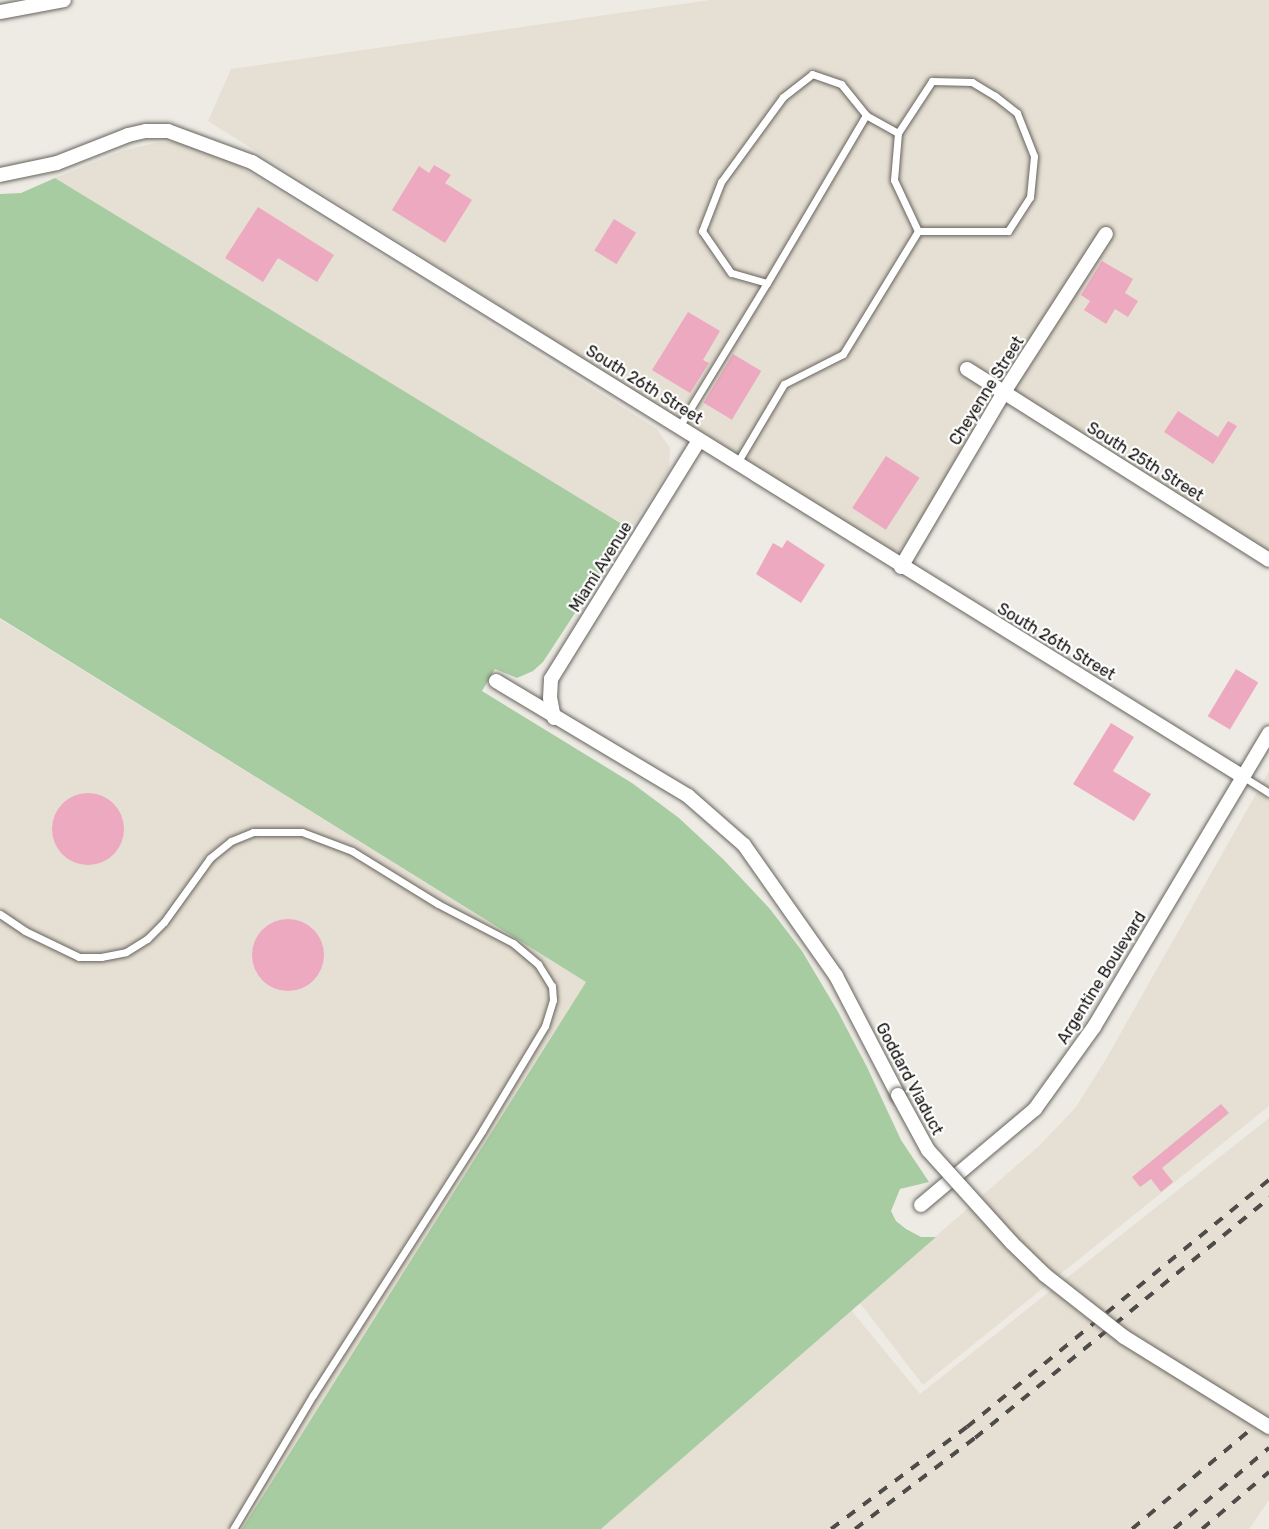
<!DOCTYPE html>
<style>
body{margin:0}
#map{position:relative;width:1269px;height:1529px;overflow:hidden;background:#eeebe5;font-family:Rubik,sans-serif}
div>[style]{position:absolute}
[style*='--x']{left:calc(var(--x)*1px);top:calc(var(--y)*1px);width:calc(var(--w)*1px);rotate:calc(var(--a)*1deg)}
.built>*{inset:0;background:#e6dfd3}
.green>*{inset:0;background:#a8cca1}
.building>*{inset:0;background:#eda9c0;transform-origin:0 0}
.round{border-radius:50%}
.roads{filter:drop-shadow(0 0 2px #66645e) drop-shadow(0 0 2px #66645e)}
.service>*{height:7px;margin:-3.5px;padding:0 3.5px;transform-origin:3.5px;border-radius:3.5px;background:#fff}
.minor>*{height:14px;margin:-7px;padding:0 7px;transform-origin:7px;border-radius:7px;background:#fff}
.rail>*{height:4px;margin-top:-2px;transform-origin:0;background:repeating-linear-gradient(90deg,#4d4c49 0 10px,transparent 0 20px)}
.bridges{filter:drop-shadow(0 0 2px #66645e) drop-shadow(0 0 2px #66645e)}
.minor-bridge>*{height:14px;margin:-7px;padding:0 7px;transform-origin:7px;border-radius:7px;background:#fff}
span{translate:-50% -50%;white-space:nowrap;text-align:center;line-height:1.15;-webkit-text-stroke:4.5px #fff;paint-order:stroke}
.street-label{font-size:16px;color:#0f0e0c}
</style>
<div id="map">
<div class="built">
<i style="clip-path:polygon(710px 0,1269px 0,1269px 554px,1003px 384px,904px 546px,899px 551px,888px 551px,208px 121px,231px 69px)"></i>
<i style="clip-path:polygon(174px 142px,192px 144px,223px 156px,657px 429px,670px 448px,669px 469px,630px 529px,55px 178px,122px 151px,155px 143px)"></i>
<i style="clip-path:polygon(0 619px,586px 982px,242px 1529px,0 1529px)"></i>
<i style="clip-path:polygon(1269px 771px,1269px 1106px,923px 1385px,860px 1303px,1040px 1145px,1076px 1107px,1106px 1059px)"></i>
<i style="clip-path:polygon(1269px 1118px,1269px 1500px,1249px 1529px,601px 1529px,851px 1310px,920px 1394px)"></i>
</div>
<div class="green">
<i style="clip-path:polygon(55px 178px,630px 529px,543px 662px,533px 671px,517px 678px,495px 669px,482px 691px,632px 783px,679px 818px,723px 859px,770px 909px,802px 951px,837px 1010px,867px 1067px,901px 1140px,929px 1182px,900px 1189px,891px 1211px,896px 1221px,906px 1229px,921px 1237px,936px 1237px,601px 1529px,242px 1529px,586px 982px,0 618px,0 194px,21px 193px)"></i>
</div>
<div class="building">
<i style="clip-path:polygon(434px 165px,451px 175px,445px 183px,472px 200px,445px 243px,392px 210px,419px 166px,429px 173px)"></i>
<i style="clip-path:polygon(258px 207px,334px 255px,317px 282px,278px 258px,263px 282px,225px 258px)"></i>
<i style="left:614px;top:219px;width:26px;height:37px;rotate:32deg"></i>
<i style="clip-path:polygon(1102px 261px,1133px 279px,1125px 293px,1138px 301px,1128px 317px,1115px 309px,1106px 324px,1084px 310px,1090px 301px,1081px 295px)"></i>
<i style="clip-path:polygon(688px 312px,720px 331px,703px 360px,709px 363px,690px 393px,652px 370px)"></i>
<i style="left:733px;top:354px;width:33px;height:57px;rotate:31deg"></i>
<i style="clip-path:polygon(1178px 411px,1218px 437px,1228px 421px,1237px 426px,1213px 464px,1164px 432px)"></i>
<i style="left:886px;top:456px;width:40px;height:62px;rotate:33deg"></i>
<i style="clip-path:polygon(787px 540px,825px 565px,801px 603px,756px 574px,773px 543px,782px 548px)"></i>
<i style="left:1236px;top:669px;width:26px;height:55px;rotate:31deg"></i>
<i style="clip-path:polygon(1111px 723px,1134px 737px,1113px 771px,1151px 794px,1134px 821px,1073px 784px)"></i>
<i class="round" style="left:52px;top:793px;width:72px;height:72px"></i>
<i class="round" style="left:252px;top:919px;width:72px;height:72px"></i>
<i style="clip-path:polygon(1221px 1104px,1229px 1113px,1162px 1168px,1173px 1182px,1161px 1192px,1151px 1179px,1140px 1187px,1132px 1177px)"></i>
</div>
<div class="roads">
<div class="service">
<i style="--x:898;--y:133;--w:47;--a:94.9"></i>
<i style="--x:894;--y:180;--w:56;--a:64.8"></i>
<i style="--x:679;--y:427;--w:169;--a:-58.6"></i>
<i style="--x:767;--y:283;--w:37;--a:-164"></i>
<i style="--x:731;--y:273;--w:51;--a:-124.6"></i>
<i style="--x:702;--y:231;--w:53;--a:-68.8"></i>
<i style="--x:721;--y:182;--w:105;--a:-53.9"></i>
<i style="--x:783;--y:97;--w:37;--a:-38"></i>
<i style="--x:812;--y:74;--w:31;--a:19"></i>
<i style="--x:841;--y:84;--w:40;--a:51"></i>
<i style="--x:866;--y:115;--w:195;--a:120.5"></i>
<i style="--x:737;--y:463;--w:92;--a:-59.3"></i>
<i style="--x:784;--y:384;--w:66;--a:-27"></i>
<i style="--x:843;--y:354;--w:144;--a:-58.6"></i>
<i style="--x:918;--y:231;--w:90;--a:0"></i>
<i style="--x:1008;--y:231;--w:40;--a:-57.1"></i>
<i style="--x:1030;--y:197;--w:41;--a:-84.4"></i>
<i style="--x:1034;--y:156;--w:46;--a:-111.6"></i>
<i style="--x:1017;--y:113;--w:28;--a:-142"></i>
<i style="--x:995;--y:96;--w:27;--a:-149"></i>
<i style="--x:972;--y:82;--w:40;--a:-178.6"></i>
<i style="--x:932;--y:81;--w:62;--a:123.2"></i>
<i style="--x:898;--y:133;--w:37;--a:-151"></i>
<i style="--x:1242;--y:776;--w:32;--a:32"></i>
<i style="--x:0;--y:914;--w:30;--a:34"></i>
<i style="--x:25;--y:931;--w:60;--a:25.7"></i>
<i style="--x:79;--y:957;--w:22;--a:0"></i>
<i style="--x:101;--y:957;--w:25;--a:-11"></i>
<i style="--x:126;--y:952;--w:25;--a:-32"></i>
<i style="--x:147;--y:939;--w:24;--a:-45"></i>
<i style="--x:164;--y:922;--w:79;--a:-54.3"></i>
<i style="--x:210;--y:858;--w:27;--a:-39"></i>
<i style="--x:231;--y:841;--w:24;--a:-22"></i>
<i style="--x:253;--y:832;--w:49;--a:0"></i>
<i style="--x:302;--y:832;--w:53;--a:20.8"></i>
<i style="--x:352;--y:851;--w:101;--a:31.6"></i>
<i style="--x:438;--y:904;--w:85;--a:27.5"></i>
<i style="--x:513;--y:943;--w:33;--a:40"></i>
<i style="--x:538;--y:964;--w:26;--a:58"></i>
<i style="--x:552;--y:986;--w:14;--a:86"></i>
<i style="--x:553;--y:1000;--w:27;--a:107"></i>
<i style="--x:545;--y:1026;--w:122;--a:121"></i>
<i style="--x:482;--y:1131;--w:313;--a:122.6"></i>
<i style="--x:313;--y:1395;--w:156;--a:120.8"></i>
</div>
<div class="minor">
<i style="--x:0;--y:12;--w:65;--a:-10.6"></i>
<i style="--x:0;--y:175;--w:58;--a:-11.9"></i>
<i style="--x:57;--y:163;--w:76;--a:-21.5"></i>
<i style="--x:128;--y:135;--w:18;--a:-13"></i>
<i style="--x:146;--y:131;--w:22;--a:0"></i>
<i style="--x:168;--y:131;--w:90;--a:20.3"></i>
<i style="--x:252;--y:162;--w:1165;--a:31.81"></i>
<i style="--x:967;--y:369;--w:357;--a:32.3"></i>
<i style="--x:901;--y:567;--w:203;--a:-59.5"></i>
<i style="--x:1004;--y:392;--w:188;--a:-57.2"></i>
<i style="--x:496;--y:681;--w:224;--a:30.9"></i>
<i style="--x:688;--y:796;--w:74;--a:41.2"></i>
<i style="--x:744;--y:845;--w:160;--a:54.9"></i>
<i style="--x:836;--y:976;--w:134;--a:62.5"></i>
<i style="--x:554;--y:718;--w:20;--a:-101"></i>
<i style="--x:550;--y:698;--w:19;--a:-87"></i>
<i style="--x:551;--y:679;--w:281;--a:-58.2"></i>
<i style="--x:921;--y:1205;--w:149;--a:-40.1"></i>
<i style="--x:1035;--y:1109;--w:101;--a:-54.3"></i>
<i style="--x:1094;--y:1027;--w:342;--a:-59.2"></i>
</div>
</div>
<div class="rail">
<i style="--x:831;--y:1529;--w:170;--a:-36.9"></i>
<i style="--x:967;--y:1427;--w:390;--a:-39.3"></i>
<i style="--x:855;--y:1529;--w:151;--a:-37.2"></i>
<i style="--x:975;--y:1438;--w:380;--a:-39.2"></i>
<i style="--x:1132;--y:1529;--w:179;--a:-40"></i>
<i style="--x:1174;--y:1529;--w:125;--a:-40.5"></i>
<i style="--x:1202;--y:1529;--w:88;--a:-40.4"></i>
</div>
<div class="bridges">
<div class="minor-bridge">
<i style="--x:898;--y:1095;--w:63;--a:61.4"></i>
<i style="--x:928;--y:1150;--w:125;--a:47.9"></i>
<i style="--x:1012;--y:1243;--w:46;--a:44.1"></i>
<i style="--x:1045;--y:1275;--w:100;--a:38.1"></i>
<i style="--x:1124;--y:1337;--w:171;--a:31.8"></i>
</div>
</div>
<div class="street-label">
<span style="left:644px;top:385px;rotate:32deg">South 26th Street</span>
<span style="left:987px;top:391px;rotate:-58deg">Cheyenne Street</span>
<span style="left:1145px;top:462px;rotate:32deg">South 25th Street</span>
<span style="left:601px;top:567px;rotate:-58deg">Miami Avenue</span>
<span style="left:1056px;top:642px;rotate:31deg">South 26th Street</span>
<span style="left:1102px;top:978px;rotate:-58deg">Argentine Boulevard</span>
<span style="left:909px;top:1079px;rotate:62deg">Goddard Viaduct</span>
</div>
</div>
